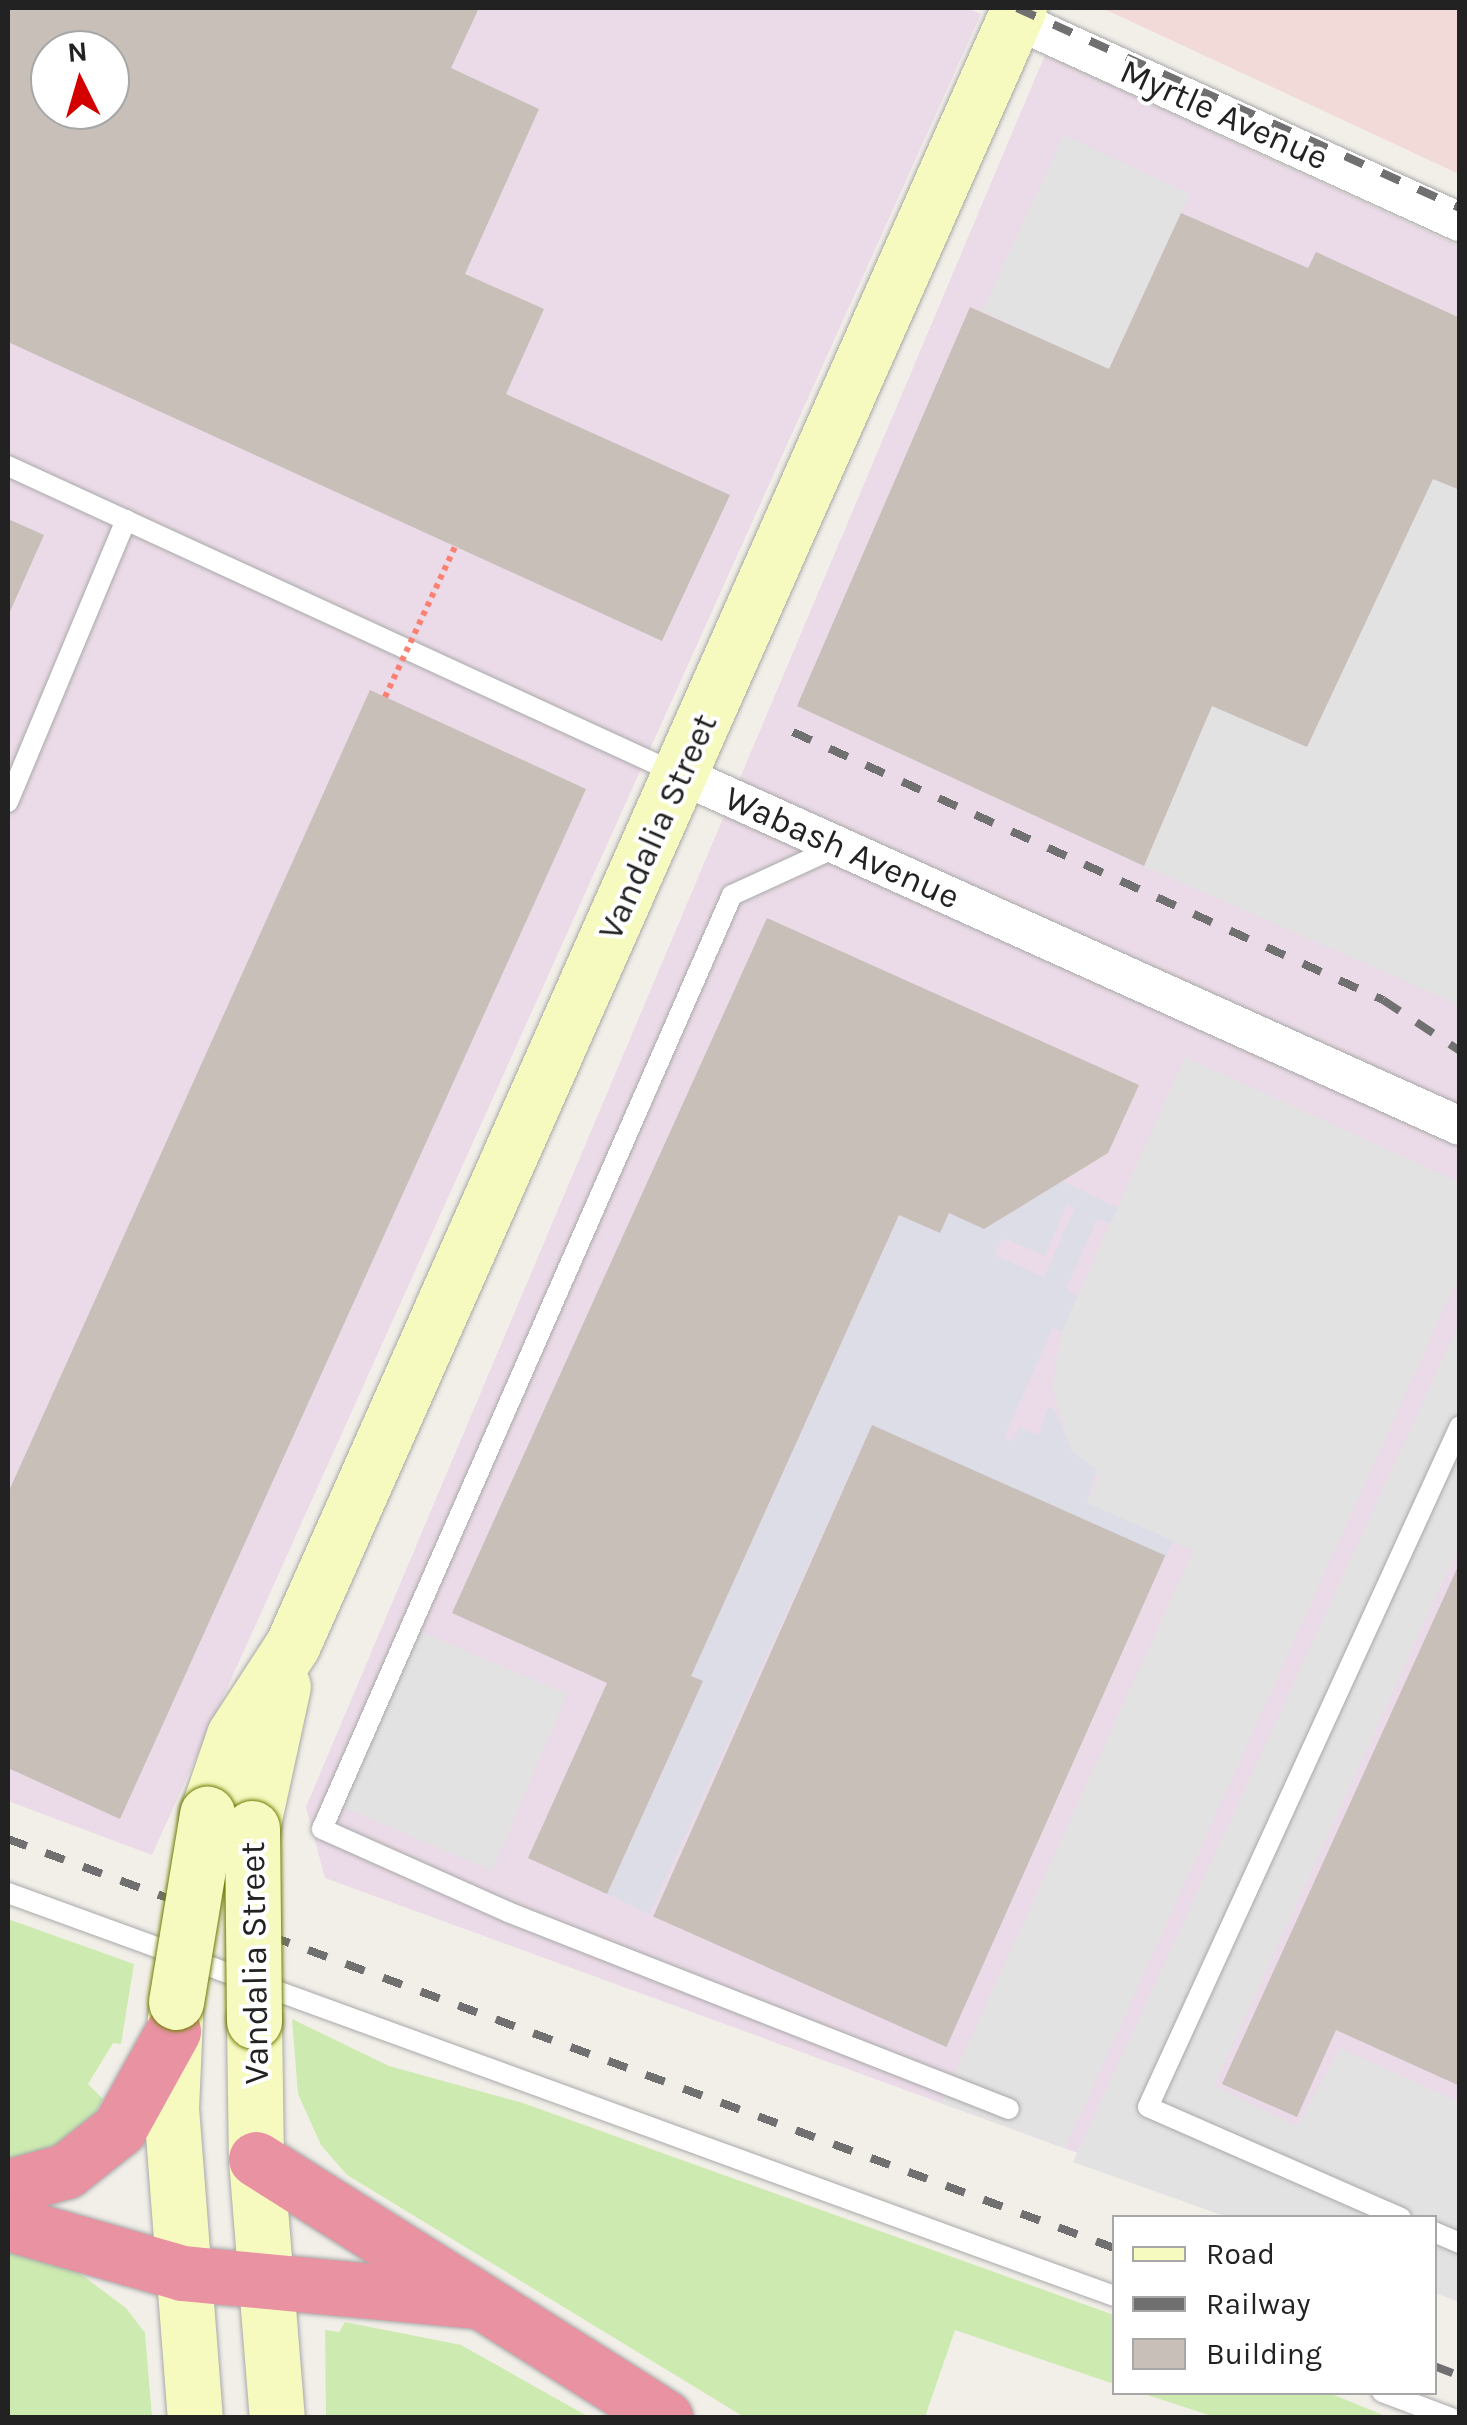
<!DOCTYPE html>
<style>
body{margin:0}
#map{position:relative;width:1467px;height:2425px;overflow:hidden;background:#f2efe9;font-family:Karla,sans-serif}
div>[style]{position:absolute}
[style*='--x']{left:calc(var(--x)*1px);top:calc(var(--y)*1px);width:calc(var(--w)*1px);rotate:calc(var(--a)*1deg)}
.commercial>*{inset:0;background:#f2dad9}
.industrial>*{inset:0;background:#ebdbe8}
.grass>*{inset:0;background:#cdebb0}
.parking>*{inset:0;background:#e2e2e2;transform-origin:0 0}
.plaza>*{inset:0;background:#dddde8}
.building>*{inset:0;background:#c7bfb8;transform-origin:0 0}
.roads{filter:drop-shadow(0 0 2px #a9a9a9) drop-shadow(0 0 2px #a9a9a9)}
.lane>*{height:20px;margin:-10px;padding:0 10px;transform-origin:10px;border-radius:10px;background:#fff}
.street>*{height:38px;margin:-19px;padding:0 19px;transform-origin:19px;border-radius:19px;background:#fff}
.secondary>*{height:55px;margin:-27.5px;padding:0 27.5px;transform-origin:27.5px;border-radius:27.5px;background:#f7fabf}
.highway>*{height:55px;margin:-27.5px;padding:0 27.5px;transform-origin:27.5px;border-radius:27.5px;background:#e892a2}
.rail>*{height:8px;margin-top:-4px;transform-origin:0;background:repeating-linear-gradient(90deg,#707070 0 20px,transparent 0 40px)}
.path-bridge>*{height:6px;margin-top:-3px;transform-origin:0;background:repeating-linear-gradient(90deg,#fa8072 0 5px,transparent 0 10px)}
.bridges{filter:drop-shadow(0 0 2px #707d05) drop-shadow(0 0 2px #707d05)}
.secondary-bridge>*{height:55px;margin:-27.5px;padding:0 27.5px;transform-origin:27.5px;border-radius:27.5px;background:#f7fabf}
span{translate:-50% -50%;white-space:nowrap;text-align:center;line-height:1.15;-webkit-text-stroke:8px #fff;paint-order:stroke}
.street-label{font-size:35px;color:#222}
.frame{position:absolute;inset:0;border:10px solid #222;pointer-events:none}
.legend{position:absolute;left:1112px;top:2215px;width:325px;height:180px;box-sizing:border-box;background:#fff;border:2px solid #a7a7a7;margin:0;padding:12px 18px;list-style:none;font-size:30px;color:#222}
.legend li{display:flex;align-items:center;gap:20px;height:50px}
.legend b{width:50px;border:2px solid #a7a7a7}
.north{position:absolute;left:30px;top:30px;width:100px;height:100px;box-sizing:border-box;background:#fff;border:2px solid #a7a7a7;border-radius:50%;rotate:355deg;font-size:28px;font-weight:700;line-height:40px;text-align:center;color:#222}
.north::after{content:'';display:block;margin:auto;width:35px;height:45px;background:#d40000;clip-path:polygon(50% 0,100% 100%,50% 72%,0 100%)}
</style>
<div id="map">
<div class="commercial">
<i style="clip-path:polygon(1102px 8px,1459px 8px,1459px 174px)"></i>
</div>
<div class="industrial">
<i style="clip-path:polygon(evenodd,8px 8px,966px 8px,981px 14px,152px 1855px,8px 1801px,8px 8px,50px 50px,110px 50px,110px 110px,50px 110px,50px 50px)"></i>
<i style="clip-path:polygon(1045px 55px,1459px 246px,1459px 2293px,1434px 2218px,1253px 2217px,325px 1878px,306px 1807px)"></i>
</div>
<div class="grass">
<i style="clip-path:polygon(8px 1919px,134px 1964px,121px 2044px,113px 2043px,88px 2084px,103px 2099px,91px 2121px,70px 2141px,8px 2169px)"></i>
<i style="clip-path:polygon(292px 2019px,389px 2066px,523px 2103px,1114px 2315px,1114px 2384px,955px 2330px,925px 2417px,744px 2417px,347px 2175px,321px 2145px,298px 2094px)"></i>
<i style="clip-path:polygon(8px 2244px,71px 2267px,126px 2308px,145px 2333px,152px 2417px,8px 2417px)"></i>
<i style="clip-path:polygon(345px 2322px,461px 2345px,589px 2417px,326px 2417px,325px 2330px,339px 2332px)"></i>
<i style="clip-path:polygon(1141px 2393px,1329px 2393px,1388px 2417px,1215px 2417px)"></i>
</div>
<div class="parking">
<i style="left:1064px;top:135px;width:139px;height:194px;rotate:25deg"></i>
<i style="clip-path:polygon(1433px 479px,1459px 490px,1459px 1005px,1144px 866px,1212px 706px,1307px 747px)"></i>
<i style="clip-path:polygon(1185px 1057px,1459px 1182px,1459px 1275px,1065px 2148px,941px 2103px,1193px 1551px,1087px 1503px,1099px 1477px,1072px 1452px,1052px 1388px,1062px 1331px)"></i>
<i style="clip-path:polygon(1459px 1324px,1459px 1546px,1214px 2086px,1297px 2126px,1340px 2048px,1459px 2102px,1459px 2302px,1435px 2293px,1434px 2218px,1227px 2217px,1073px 2162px)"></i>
<i style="left:419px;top:1631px;width:161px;height:192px;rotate:23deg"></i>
</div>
<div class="plaza">
<i style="clip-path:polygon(evenodd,1063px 1181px,1118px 1208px,1110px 1224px,1097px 1219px,1066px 1289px,1078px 1296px,1062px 1331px,1053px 1328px,1004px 1438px,1013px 1441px,1019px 1428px,1038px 1435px,1049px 1407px,1056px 1411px,1072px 1452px,1096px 1469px,1087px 1503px,1174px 1541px,1165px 1557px,872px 1425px,649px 1915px,607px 1894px,703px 1682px,691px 1676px,899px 1215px,940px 1233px,949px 1213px,984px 1228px,1063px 1181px,1067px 1204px,1075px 1207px,1044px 1277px,995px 1255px,1003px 1238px,1045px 1256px,1067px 1204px)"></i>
</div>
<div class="building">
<i style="clip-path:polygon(evenodd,8px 8px,479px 8px,451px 68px,539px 109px,465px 274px,544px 309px,506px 394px,730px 495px,662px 641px,8px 342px,8px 8px,50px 50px,110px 50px,110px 110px,50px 110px,50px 50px)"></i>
<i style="clip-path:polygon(1181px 213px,1308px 268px,1316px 252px,1460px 318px,1460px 490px,1433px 479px,1307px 747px,1212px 706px,1144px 866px,797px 706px,970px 307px,1109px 369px)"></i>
<i style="clip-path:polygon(8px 519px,44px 535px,8px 616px)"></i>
<i style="clip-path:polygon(370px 690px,586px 789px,120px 1819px,8px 1768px,8px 1493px)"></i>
<i style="clip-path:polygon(767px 918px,1139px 1085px,1108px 1153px,984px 1229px,949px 1213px,940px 1233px,899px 1215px,691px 1676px,703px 1681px,607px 1894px,528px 1858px,607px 1683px,452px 1613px)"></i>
<i style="left:872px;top:1425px;width:321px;height:538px;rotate:24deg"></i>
<i style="clip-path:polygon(1460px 1562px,1460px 2086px,1336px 2030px,1297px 2117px,1222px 2084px)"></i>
</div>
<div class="roads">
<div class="lane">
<i style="--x:8;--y:466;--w:737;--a:24.69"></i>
<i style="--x:8;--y:802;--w:306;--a:-67.3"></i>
<i style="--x:839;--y:846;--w:118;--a:155.4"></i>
<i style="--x:732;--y:895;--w:1020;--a:113.7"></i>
<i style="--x:322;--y:1829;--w:204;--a:24"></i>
<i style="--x:508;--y:1912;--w:538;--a:21.47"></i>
<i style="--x:8;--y:1893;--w:1177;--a:20.02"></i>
<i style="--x:1401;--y:2218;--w:276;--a:-156.3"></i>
<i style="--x:1148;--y:2107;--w:749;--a:-65.39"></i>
<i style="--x:1434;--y:2232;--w:28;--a:23"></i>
<i style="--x:1382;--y:2392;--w:74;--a:20.6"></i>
</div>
<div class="street">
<i style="--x:1014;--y:19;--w:490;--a:24.5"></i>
<i style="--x:681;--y:775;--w:854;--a:24.26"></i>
</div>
<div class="secondary">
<i style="--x:207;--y:1814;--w:83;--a:-71.1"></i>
<i style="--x:234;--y:1735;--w:108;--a:-57"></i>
<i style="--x:293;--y:1644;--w:1790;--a:-66.07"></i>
<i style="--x:252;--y:1828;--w:145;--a:-77.7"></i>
<i style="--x:175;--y:2017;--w:91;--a:92.5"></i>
<i style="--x:171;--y:2108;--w:311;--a:85.6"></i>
<i style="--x:254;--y:2021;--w:138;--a:89.2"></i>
<i style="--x:256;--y:2159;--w:260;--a:85.4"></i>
</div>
<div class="highway">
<i style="--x:256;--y:2159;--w:484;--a:32.3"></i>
<i style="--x:8;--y:2187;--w:60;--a:-15.4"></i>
<i style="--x:66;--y:2171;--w:68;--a:-38.4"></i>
<i style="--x:119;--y:2129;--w:112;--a:-61.1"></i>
<i style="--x:8;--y:2223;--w:181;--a:16"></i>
<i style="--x:182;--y:2273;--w:289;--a:5.4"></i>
</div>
</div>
<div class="rail">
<i style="--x:1017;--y:8;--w:486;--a:24.3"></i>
<i style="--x:793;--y:732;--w:648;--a:24.43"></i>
<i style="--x:1383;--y:1000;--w:92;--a:33.5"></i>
<i style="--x:8;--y:1839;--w:1179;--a:20.29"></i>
<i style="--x:1434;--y:2366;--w:28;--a:21"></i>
</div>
<div class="path-bridge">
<i style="--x:385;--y:697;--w:166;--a:-65"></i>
</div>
<div class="bridges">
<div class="secondary-bridge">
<i style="--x:252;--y:1828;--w:193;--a:89.4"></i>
<i style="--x:176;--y:2002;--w:191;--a:-80.6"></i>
</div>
</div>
<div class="street-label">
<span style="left:1224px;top:115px;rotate:24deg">Myrtle Avenue</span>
<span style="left:658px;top:827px;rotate:-66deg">Vandalia Street</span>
<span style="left:842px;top:848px;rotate:24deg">Wabash Avenue</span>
<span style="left:255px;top:1963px;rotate:-91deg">Vandalia Street</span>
</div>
<div class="frame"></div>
<ul class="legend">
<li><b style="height:12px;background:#f7fabf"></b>Road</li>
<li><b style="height:12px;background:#707070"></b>Railway</li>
<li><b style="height:28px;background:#c7bfb8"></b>Building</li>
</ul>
<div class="north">N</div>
</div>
